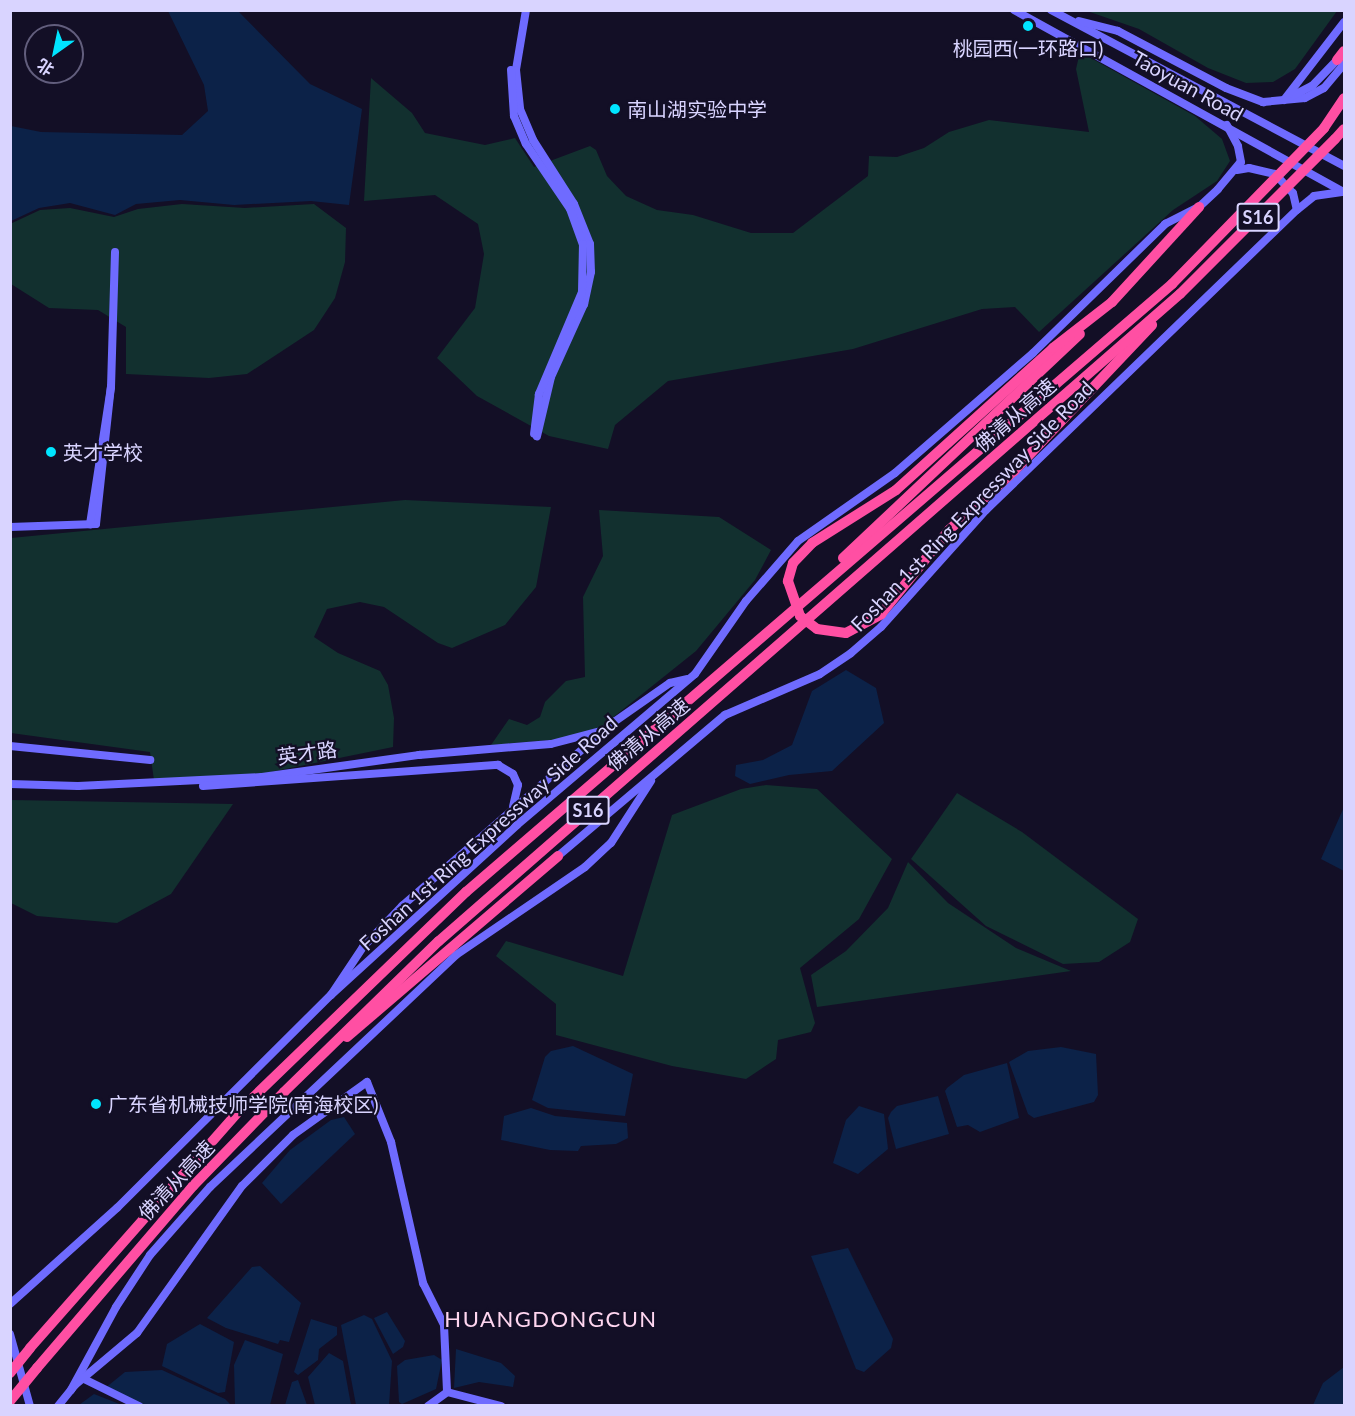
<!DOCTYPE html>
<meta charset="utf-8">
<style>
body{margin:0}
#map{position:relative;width:1355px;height:1416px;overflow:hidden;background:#130f26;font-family:Lato,"Noto Sans SC",sans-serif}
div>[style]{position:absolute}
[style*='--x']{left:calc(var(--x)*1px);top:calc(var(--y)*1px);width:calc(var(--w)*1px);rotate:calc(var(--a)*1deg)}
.green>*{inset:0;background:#12302f}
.water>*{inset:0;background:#0c2248}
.secondary>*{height:8px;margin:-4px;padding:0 4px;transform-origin:4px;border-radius:4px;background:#6f6bff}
.highway>*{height:10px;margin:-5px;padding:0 5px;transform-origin:5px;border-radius:5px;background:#ff4fa3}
.highway-bridge>*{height:10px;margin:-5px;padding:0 5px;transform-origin:5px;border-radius:5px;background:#ff4fa3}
.dots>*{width:16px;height:16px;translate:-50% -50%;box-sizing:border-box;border:3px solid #130f26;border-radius:50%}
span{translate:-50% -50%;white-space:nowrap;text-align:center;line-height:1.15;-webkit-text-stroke:4.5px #130f26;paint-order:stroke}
.shield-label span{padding:2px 4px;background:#130f26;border:2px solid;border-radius:4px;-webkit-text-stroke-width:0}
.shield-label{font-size:18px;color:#d9d4ff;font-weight:700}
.poi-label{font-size:20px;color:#d9d4ff}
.left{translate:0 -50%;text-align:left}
.street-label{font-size:20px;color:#d9d4ff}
.quarter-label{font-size:22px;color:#ffd6f0;letter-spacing:1.5px}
.frame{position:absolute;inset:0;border:12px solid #d9d4ff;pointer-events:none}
.north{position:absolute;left:24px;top:24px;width:60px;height:60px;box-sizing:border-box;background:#130f26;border:2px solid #625e7d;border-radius:50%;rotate:213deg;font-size:16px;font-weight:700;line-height:24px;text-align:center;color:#d9d4ff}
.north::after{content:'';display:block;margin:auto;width:21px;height:27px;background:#00e5ff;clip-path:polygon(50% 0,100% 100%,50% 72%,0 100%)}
</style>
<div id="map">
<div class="green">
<i style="clip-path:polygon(1087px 11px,1337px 11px,1295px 69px,1273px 82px,1246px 83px,1208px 68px,1139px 29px)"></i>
<i style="clip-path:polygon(1080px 52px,1195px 116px,1222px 139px,1230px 161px,1217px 181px,1173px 210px,1039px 332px,1015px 307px,982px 309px,853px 349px,668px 381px,615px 425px,608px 449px,549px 436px,477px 396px,437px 358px,475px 308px,484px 254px,478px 224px,435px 195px,364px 201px,371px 78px,412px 113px,425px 133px,485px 145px,515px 138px,534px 167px,590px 146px,596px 150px,607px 176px,626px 196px,657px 210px,693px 215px,751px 233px,793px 233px,868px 176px,869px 156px,897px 157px,924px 148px,949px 132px,989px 120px,1089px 132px,1076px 69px)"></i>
<i style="clip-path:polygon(182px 204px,245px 208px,314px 204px,346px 228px,345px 262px,335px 298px,314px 330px,247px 374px,209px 378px,126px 374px,126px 327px,98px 310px,49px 308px,11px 284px,10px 224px,40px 210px,70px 208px,114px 217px,138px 209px)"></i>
<i style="clip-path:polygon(405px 500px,551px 507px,536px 587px,505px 625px,452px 648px,438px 643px,384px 607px,360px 602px,327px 609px,314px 637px,338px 653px,380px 671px,388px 685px,394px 718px,393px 747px,256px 775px,154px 780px,150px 752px,11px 733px,11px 538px)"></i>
<i style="clip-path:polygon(599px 510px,719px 517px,771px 550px,755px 580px,696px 651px,601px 727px,562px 739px,491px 745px,509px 719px,527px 725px,540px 717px,545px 702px,566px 681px,585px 677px,583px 597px,603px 556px)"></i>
<i style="clip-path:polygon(766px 785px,817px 789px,892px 859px,859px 919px,800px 968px,815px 1023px,811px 1032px,778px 1040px,776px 1059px,746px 1079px,672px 1066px,556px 1035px,556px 1004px,496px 956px,506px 941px,623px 976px,672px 815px,741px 789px)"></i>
<i style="clip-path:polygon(957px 793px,1022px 832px,1138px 919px,1130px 942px,1099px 962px,1063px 964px,986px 926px,911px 859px)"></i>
<i style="clip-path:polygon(11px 800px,233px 804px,171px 894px,117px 923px,37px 916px,11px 903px)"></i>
<i style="clip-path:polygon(908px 862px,948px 903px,1016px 948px,1071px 971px,817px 1007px,811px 975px,846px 951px,888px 908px)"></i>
</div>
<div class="water">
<i style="clip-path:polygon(168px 11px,238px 11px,310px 84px,362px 109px,349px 205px,311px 201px,234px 205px,180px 200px,136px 204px,115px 215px,70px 203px,39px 208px,11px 221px,11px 126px,41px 132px,182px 135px,208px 111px,204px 85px)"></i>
<i style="clip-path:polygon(846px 670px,876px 688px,884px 723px,832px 771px,789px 775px,750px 784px,735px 776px,736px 765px,763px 760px,792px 745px,812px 691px)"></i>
<i style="clip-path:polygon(1344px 807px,1344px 871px,1321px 859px)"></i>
<i style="clip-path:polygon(573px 1046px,633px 1074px,625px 1116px,548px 1108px,532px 1100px,545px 1057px,551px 1051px)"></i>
<i style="clip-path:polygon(1061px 1047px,1096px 1054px,1098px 1095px,1094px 1102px,1034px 1118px,1028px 1114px,1009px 1062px,1028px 1051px)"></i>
<i style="clip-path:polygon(1007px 1063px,1019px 1118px,980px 1132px,968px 1125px,957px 1127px,945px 1091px,947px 1088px,964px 1075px)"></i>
<i style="clip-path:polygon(938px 1096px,949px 1134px,896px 1149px,888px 1118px,891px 1112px,897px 1106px)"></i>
<i style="clip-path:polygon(859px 1106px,884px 1114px,888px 1149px,858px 1174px,833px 1163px,846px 1120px)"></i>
<i style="clip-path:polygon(531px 1108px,555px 1116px,627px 1123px,628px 1138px,616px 1144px,581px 1146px,578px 1151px,550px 1150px,501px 1140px,504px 1116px)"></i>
<i style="clip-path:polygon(344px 1117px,355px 1134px,281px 1204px,262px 1183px,290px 1150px,331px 1120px)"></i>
<i style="clip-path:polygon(848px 1248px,893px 1339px,891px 1348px,864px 1372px,856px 1369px,811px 1256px)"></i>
<i style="clip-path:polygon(260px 1266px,301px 1303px,289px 1342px,280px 1340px,278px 1344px,226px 1328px,207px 1318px,252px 1267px)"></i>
<i style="clip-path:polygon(387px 1312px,405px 1341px,403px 1347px,393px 1354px,374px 1318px)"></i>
<i style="clip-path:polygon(364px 1315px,372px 1319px,392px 1361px,389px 1405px,356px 1405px,341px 1325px)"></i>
<i style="clip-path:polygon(311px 1319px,337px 1327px,337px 1335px,319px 1349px,318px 1360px,298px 1375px,294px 1372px)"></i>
<i style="clip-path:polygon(200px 1324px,234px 1342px,225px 1392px,218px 1393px,162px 1366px,167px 1344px)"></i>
<i style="clip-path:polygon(245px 1340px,283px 1354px,270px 1405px,235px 1405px,234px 1365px)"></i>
<i style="clip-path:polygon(456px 1349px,501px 1363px,515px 1376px,513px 1387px,479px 1382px,454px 1388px)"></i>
<i style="clip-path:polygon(329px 1353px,343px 1361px,351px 1405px,315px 1405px,308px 1377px)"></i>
<i style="clip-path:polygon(434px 1355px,442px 1360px,436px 1389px,402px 1404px,399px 1402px,397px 1366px,405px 1360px)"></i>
<i style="clip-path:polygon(1344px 1367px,1344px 1405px,1313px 1405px,1323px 1383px)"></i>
<i style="clip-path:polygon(162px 1370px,225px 1399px,231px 1405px,143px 1405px,104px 1389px,125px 1372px)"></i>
<i style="clip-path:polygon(298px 1380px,307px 1405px,285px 1405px,292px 1382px)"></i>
<i style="clip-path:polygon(94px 1394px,122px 1405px,79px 1405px)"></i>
</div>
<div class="secondary">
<i style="--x:526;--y:10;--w:61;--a:99.5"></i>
<i style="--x:516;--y:70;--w:39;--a:84"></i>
<i style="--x:520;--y:109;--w:34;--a:67"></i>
<i style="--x:533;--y:140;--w:76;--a:57.4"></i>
<i style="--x:574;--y:204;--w:43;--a:68.2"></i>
<i style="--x:590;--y:244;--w:28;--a:88"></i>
<i style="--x:591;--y:272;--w:33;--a:102"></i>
<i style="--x:584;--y:304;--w:80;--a:114.3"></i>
<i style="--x:551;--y:377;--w:61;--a:103.3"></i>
<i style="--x:1014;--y:10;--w:377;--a:28.9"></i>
<i style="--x:1051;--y:10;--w:332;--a:28"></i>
<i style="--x:1079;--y:21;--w:40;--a:14.4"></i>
<i style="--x:1118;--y:31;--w:122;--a:27.8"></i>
<i style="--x:1226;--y:88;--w:40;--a:21"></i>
<i style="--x:1263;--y:102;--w:42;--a:-5.4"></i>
<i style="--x:1305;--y:98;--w:21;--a:-28"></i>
<i style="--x:1324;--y:88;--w:31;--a:-50"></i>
<i style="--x:511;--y:70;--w:46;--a:86.3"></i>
<i style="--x:514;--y:116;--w:30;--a:67"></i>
<i style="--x:526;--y:144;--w:78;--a:55.9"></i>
<i style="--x:570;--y:209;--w:37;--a:70"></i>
<i style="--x:583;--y:244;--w:48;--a:91.2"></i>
<i style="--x:582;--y:292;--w:111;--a:112.9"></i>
<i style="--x:539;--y:394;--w:40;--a:97.1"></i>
<i style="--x:1290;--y:97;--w:25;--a:-27"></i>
<i style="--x:1312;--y:86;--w:36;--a:-46"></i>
<i style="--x:1284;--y:100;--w:98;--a:-52.4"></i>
<i style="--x:1237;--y:170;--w:12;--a:-9"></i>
<i style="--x:1249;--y:168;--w:27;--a:13"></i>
<i style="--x:1275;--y:174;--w:26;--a:47"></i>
<i style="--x:1293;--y:193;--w:17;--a:77"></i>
<i style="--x:111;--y:387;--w:135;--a:-88.3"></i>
<i style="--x:10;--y:527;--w:86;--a:-2"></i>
<i style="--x:96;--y:524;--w:138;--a:-83.8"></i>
<i style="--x:111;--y:387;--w:139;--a:98.7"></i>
<i style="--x:10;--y:746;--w:141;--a:5.7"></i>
<i style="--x:10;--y:784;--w:68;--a:1.7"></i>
<i style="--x:78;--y:786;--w:184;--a:-2.8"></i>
<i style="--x:262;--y:777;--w:159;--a:-8"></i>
<i style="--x:419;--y:755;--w:132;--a:-4.8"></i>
<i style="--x:551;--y:744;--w:48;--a:-14.6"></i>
<i style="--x:203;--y:786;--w:296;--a:-4.1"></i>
<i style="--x:498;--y:765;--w:17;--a:31"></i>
<i style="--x:513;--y:774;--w:12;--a:66"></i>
<i style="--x:518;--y:785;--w:22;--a:103"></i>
<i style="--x:558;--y:856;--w:219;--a:-40.2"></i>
<i style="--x:725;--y:715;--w:103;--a:-23.3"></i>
<i style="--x:820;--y:674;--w:37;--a:-34"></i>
<i style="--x:851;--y:653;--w:40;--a:-41"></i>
<i style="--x:881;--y:627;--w:157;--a:-48.1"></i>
<i style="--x:986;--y:510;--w:432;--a:-44"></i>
<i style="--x:1297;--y:210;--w:22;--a:-39"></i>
<i style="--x:1314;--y:196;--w:30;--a:-8"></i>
<i style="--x:331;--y:995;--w:252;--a:-42.4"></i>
<i style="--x:517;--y:825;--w:233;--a:-40.3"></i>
<i style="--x:695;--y:674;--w:89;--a:-55.1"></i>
<i style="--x:746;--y:601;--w:79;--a:-49.1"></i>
<i style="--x:798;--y:541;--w:118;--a:-35"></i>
<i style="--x:895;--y:473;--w:183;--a:-41"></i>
<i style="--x:1033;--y:353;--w:185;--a:-44.3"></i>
<i style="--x:1165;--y:224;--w:38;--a:-27"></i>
<i style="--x:1199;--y:207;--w:26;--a:-43"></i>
<i style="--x:1218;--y:189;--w:35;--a:-50"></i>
<i style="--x:1241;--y:162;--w:16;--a:-101"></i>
<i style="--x:1238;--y:146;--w:24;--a:-118"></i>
<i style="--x:10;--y:1304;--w:144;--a:-41.9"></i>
<i style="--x:117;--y:1208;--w:302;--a:-44.9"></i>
<i style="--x:331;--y:995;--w:58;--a:-56.3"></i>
<i style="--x:363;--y:947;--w:57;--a:-46.4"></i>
<i style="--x:402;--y:906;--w:281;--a:-41"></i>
<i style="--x:614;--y:722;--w:68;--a:-34.9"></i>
<i style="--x:670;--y:683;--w:17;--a:-13"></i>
<i style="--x:10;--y:1334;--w:75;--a:74.5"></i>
<i style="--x:82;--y:1378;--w:64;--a:26.2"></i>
<i style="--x:71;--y:1390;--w:94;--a:-61.5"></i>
<i style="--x:116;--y:1307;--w:62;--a:-56.8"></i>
<i style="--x:150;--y:1255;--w:91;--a:-48.6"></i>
<i style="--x:210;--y:1187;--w:338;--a:-43.3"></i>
<i style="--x:456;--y:955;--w:156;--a:-34.3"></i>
<i style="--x:585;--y:867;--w:35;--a:-43"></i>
<i style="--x:611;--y:843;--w:74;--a:-57.2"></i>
<i style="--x:447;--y:1392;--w:56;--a:14.5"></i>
<i style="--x:58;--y:1406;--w:27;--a:-51"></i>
<i style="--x:75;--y:1385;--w:81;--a:-40"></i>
<i style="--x:137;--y:1333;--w:181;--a:-54.5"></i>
<i style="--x:242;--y:1186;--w:72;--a:-45"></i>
<i style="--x:293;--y:1135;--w:91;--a:-35.6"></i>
<i style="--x:367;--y:1082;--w:65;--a:68.2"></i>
<i style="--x:391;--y:1142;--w:145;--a:77.2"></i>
<i style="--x:423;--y:1283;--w:47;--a:63.4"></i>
<i style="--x:444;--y:1325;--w:67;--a:87.4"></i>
<i style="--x:428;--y:1406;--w:24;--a:-36"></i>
</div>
<div class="highway">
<i style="--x:1337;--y:60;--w:11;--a:-52"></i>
<i style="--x:1324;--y:128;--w:36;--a:-56"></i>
<i style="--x:1335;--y:139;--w:13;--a:-48"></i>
<i style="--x:843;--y:558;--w:326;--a:-43.4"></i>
<i style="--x:793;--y:563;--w:28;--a:-46"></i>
<i style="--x:812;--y:543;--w:99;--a:-32.2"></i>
<i style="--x:896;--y:490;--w:212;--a:-42.1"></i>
<i style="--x:1053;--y:348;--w:75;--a:-37.9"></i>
<i style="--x:1112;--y:302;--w:129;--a:-47.5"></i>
<i style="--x:846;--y:633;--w:40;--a:-28"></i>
<i style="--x:881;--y:614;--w:108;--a:-51"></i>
<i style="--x:949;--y:530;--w:88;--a:-42.2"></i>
<i style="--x:1014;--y:471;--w:201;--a:-46.6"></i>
<i style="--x:347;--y:1037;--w:278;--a:-40.6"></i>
<i style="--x:30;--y:1348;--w:315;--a:-48.6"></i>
<i style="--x:238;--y:1112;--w:317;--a:-44"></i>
<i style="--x:466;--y:892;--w:932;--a:-40.73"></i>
<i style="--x:37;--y:1368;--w:240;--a:-49.4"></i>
<i style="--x:193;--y:1186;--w:131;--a:-45.9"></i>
<i style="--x:284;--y:1092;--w:216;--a:-44.3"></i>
<i style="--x:439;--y:941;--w:984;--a:-41.13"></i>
</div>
<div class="highway-bridge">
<i style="--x:1172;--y:284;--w:218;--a:-45.7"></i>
<i style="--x:1180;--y:294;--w:219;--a:-45"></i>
<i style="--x:793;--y:563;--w:19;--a:106"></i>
<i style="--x:788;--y:581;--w:37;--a:71"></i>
<i style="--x:800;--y:616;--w:21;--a:37"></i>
<i style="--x:817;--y:629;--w:29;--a:8"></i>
<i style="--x:10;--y:1373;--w:32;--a:-51"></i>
<i style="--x:10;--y:1401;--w:43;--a:-50.7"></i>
</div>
<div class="dots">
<i style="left:1028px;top:26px;background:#00e5ff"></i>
<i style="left:615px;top:109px;background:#00e5ff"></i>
<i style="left:51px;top:452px;background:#00e5ff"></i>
<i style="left:96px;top:1104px;background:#00e5ff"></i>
</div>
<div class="shield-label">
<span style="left:1258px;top:217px">S16</span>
<span style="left:588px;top:810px">S16</span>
</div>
<div class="poi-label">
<span style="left:1028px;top:48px">桃园西(一环路口)</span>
<span class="left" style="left:627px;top:109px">南山湖实验中学</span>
<span class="left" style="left:63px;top:452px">英才学校</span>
<span class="left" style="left:108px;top:1104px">广东省机械技师学院(南海校区)</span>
</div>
<div class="street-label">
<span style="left:1188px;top:86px;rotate:29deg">Taoyuan Road</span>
<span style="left:1015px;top:415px;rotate:-41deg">佛清从高速</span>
<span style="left:972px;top:506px;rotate:-46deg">Foshan 1st Ring Expressway Side Road</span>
<span style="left:648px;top:734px;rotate:-40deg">佛清从高速</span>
<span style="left:307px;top:753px;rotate:-8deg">英才路</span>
<span style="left:488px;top:833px;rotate:-42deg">Foshan 1st Ring Expressway Side Road</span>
<span style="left:176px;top:1180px;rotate:-47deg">佛清从高速</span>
</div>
<div class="quarter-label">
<span style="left:551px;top:1319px">HUANGDONGCUN</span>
</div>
<div class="frame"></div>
<div class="north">北</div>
</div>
